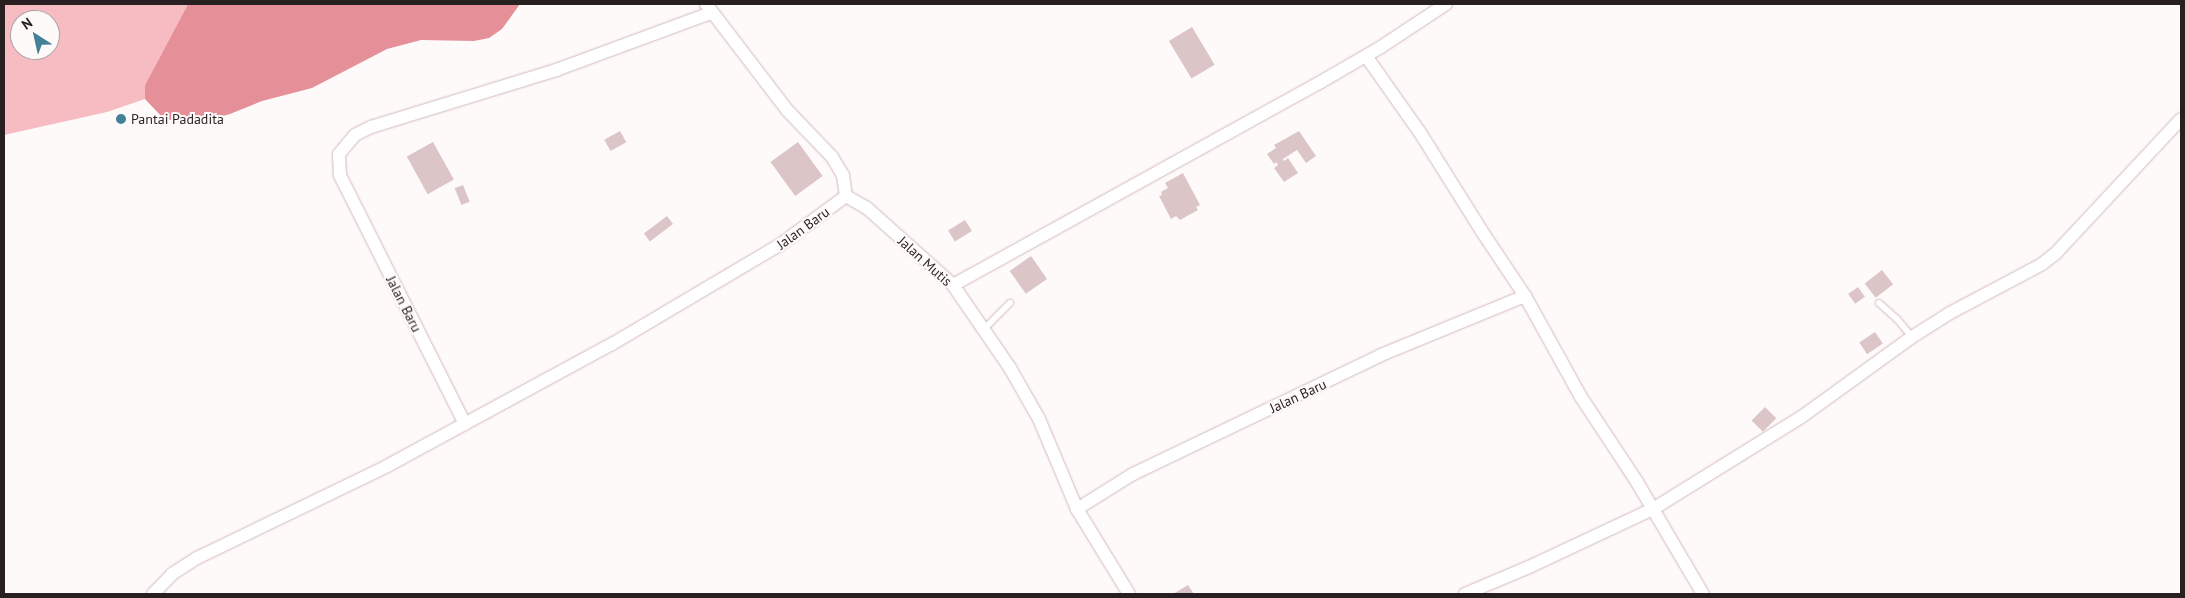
<!DOCTYPE html>
<style>
body{margin:0}
#map{position:relative;width:2185px;height:598px;overflow:hidden;background:#fffafa;font-family:"PT Sans",sans-serif}
div>[style]{position:absolute}
[style*='--x']{left:calc(var(--x)*1px);top:calc(var(--y)*1px);width:calc(var(--w)*1px);rotate:calc(var(--a)*1deg)}
.green>*{inset:0;background:#f7bcc1}
.water>*{inset:0;background:#e59099}
.building>*{inset:0;background:#dcc5c7;transform-origin:0 0}
.roads{filter:drop-shadow(0 0 1px #d2bbbd) drop-shadow(0 0 1px #d2bbbd)}
.lane>*{height:6px;margin:-3px;padding:0 3px;transform-origin:3px;border-radius:3px;background:#fff}
.street>*{height:12px;margin:-6px;padding:0 6px;transform-origin:6px;border-radius:6px;background:#fff}
.dots>*{width:14px;height:14px;translate:-50% -50%;box-sizing:border-box;border:2px solid #fffafa;border-radius:50%}
span{translate:-50% -50%;white-space:nowrap;text-align:center;line-height:1.15;-webkit-text-stroke:4px #fffafa;paint-order:stroke}
.poi-label{font-size:14px;color:#281f20}
.left{translate:0 -50%;text-align:left}
.street-label{font-size:14px;color:#281f20}
.frame{position:absolute;inset:0;border:5px solid #281f20;pointer-events:none}
.north{position:absolute;left:10px;top:10px;width:50px;height:50px;box-sizing:border-box;background:#fffafa;border:1px solid #a9a2a3;border-radius:50%;rotate:325deg;font-size:14px;font-weight:700;line-height:20px;text-align:center;color:#281f20}
.north::after{content:'';display:block;margin:auto;width:18px;height:22px;background:#438196;clip-path:polygon(50% 0,100% 100%,50% 72%,0 100%)}
</style>
<div id="map">
<div class="green">
<i style="clip-path:polygon(evenodd,4px 4px,188px 4px,145px 85px,145px 99px,107px 112px,4px 135px,4px 4px,20px 20px,50px 20px,50px 50px,20px 50px,20px 20px)"></i>
</div>
<div class="water">
<i style="clip-path:polygon(188px 4px,520px 4px,502px 29px,489px 38px,474px 41px,421px 40px,387px 49px,312px 88px,262px 101px,230px 114px,204px 121px,180px 123px,162px 117px,145px 99px,145px 85px)"></i>
</div>
<div class="building">
<i style="left:1192px;top:27px;width:44px;height:27px;rotate:59deg"></i>
<i style="left:620px;top:131px;width:13px;height:18px;rotate:61deg"></i>
<i style="clip-path:polygon(1299px 131px,1316px 156px,1306px 163px,1297px 150px,1283px 159px,1284px 161px,1288px 158px,1298px 173px,1284px 182px,1274px 168px,1278px 165px,1276px 162px,1274px 164px,1267px 154px,1276px 148px,1274px 145px)"></i>
<i style="left:433px;top:142px;width:43px;height:30px;rotate:61deg"></i>
<i style="left:798px;top:142px;width:42px;height:34px;rotate:54deg"></i>
<i style="clip-path:polygon(1183px 173px,1200px 205px,1196px 207px,1198px 210px,1180px 220px,1176px 216px,1171px 219px,1159px 196px,1162px 195px,1161px 192px,1168px 188px,1165px 183px)"></i>
<i style="left:463px;top:185px;width:18px;height:9px;rotate:68deg"></i>
<i style="left:667px;top:216px;width:10px;height:29px;rotate:53deg"></i>
<i style="left:965px;top:220px;width:13px;height:20px;rotate:58deg"></i>
<i style="left:1031px;top:256px;width:28px;height:26px;rotate:55deg"></i>
<i style="left:1882px;top:270px;width:18px;height:22px;rotate:52deg"></i>
<i style="left:1858px;top:287px;width:12px;height:12px;rotate:55deg"></i>
<i style="left:1875px;top:332px;width:14px;height:19px;rotate:56deg"></i>
<i style="left:1765px;top:407px;width:16px;height:19px;rotate:45deg"></i>
<i style="clip-path:polygon(1188px 585px,1194px 594px,1173px 594px)"></i>
</div>
<div class="roads">
<div class="lane">
<i style="--x:1879;--y:303;--w:24;--a:42"></i>
<i style="--x:1897;--y:319;--w:23;--a:50"></i>
<i style="--x:984;--y:329;--w:37;--a:-45"></i>
</div>
<div class="street">
<i style="--x:706;--y:4;--w:133;--a:52.6"></i>
<i style="--x:787;--y:110;--w:65;--a:46.2"></i>
<i style="--x:832;--y:157;--w:21;--a:59"></i>
<i style="--x:843;--y:175;--w:21;--a:82"></i>
<i style="--x:1366;--y:56;--w:92;--a:54.8"></i>
<i style="--x:1419;--y:131;--w:117;--a:57.9"></i>
<i style="--x:1481;--y:230;--w:79;--a:56.3"></i>
<i style="--x:1525;--y:296;--w:115;--a:61"></i>
<i style="--x:1581;--y:397;--w:102;--a:56.6"></i>
<i style="--x:1637;--y:482;--w:130;--a:59.5"></i>
<i style="--x:846;--y:196;--w:24;--a:30"></i>
<i style="--x:867;--y:208;--w:115;--a:41.8"></i>
<i style="--x:953;--y:285;--w:101;--a:55.5"></i>
<i style="--x:1010;--y:368;--w:59;--a:60.4"></i>
<i style="--x:1039;--y:419;--w:98;--a:67.1"></i>
<i style="--x:1077;--y:509;--w:100;--a:58.5"></i>
<i style="--x:953;--y:285;--w:418;--a:-28.9"></i>
<i style="--x:1319;--y:83;--w:72;--a:-30.1"></i>
<i style="--x:1381;--y:47;--w:78;--a:-33.5"></i>
<i style="--x:465;--y:424;--w:279;--a:-116.7"></i>
<i style="--x:340;--y:175;--w:21;--a:-93"></i>
<i style="--x:339;--y:154;--w:25;--a:-50"></i>
<i style="--x:355;--y:135;--w:18;--a:-27"></i>
<i style="--x:371;--y:127;--w:194;--a:-17.1"></i>
<i style="--x:556;--y:70;--w:165;--a:-20.2"></i>
<i style="--x:1077;--y:509;--w:66;--a:-32"></i>
<i style="--x:1133;--y:474;--w:275;--a:-25.6"></i>
<i style="--x:1381;--y:355;--w:156;--a:-22.3"></i>
<i style="--x:153;--y:594;--w:28;--a:-46"></i>
<i style="--x:172;--y:574;--w:30;--a:-33"></i>
<i style="--x:197;--y:558;--w:211;--a:-25.8"></i>
<i style="--x:387;--y:466;--w:256;--a:-28.5"></i>
<i style="--x:612;--y:344;--w:193;--a:-30.6"></i>
<i style="--x:778;--y:246;--w:84;--a:-36.3"></i>
<i style="--x:1465;--y:594;--w:69;--a:-22.9"></i>
<i style="--x:1529;--y:567;--w:137;--a:-25.1"></i>
<i style="--x:1653;--y:509;--w:173;--a:-31.8"></i>
<i style="--x:1800;--y:418;--w:138;--a:-35.9"></i>
<i style="--x:1912;--y:337;--w:45;--a:-32.3"></i>
<i style="--x:1950;--y:313;--w:104;--a:-28"></i>
<i style="--x:2042;--y:264;--w:18;--a:-38"></i>
<i style="--x:2056;--y:253;--w:183;--a:-47"></i>
</div>
</div>
<div class="dots">
<i style="left:121px;top:119px;background:#438196"></i>
</div>
<div class="poi-label">
<span class="left" style="left:131px;top:119px">Pantai Padadita</span>
</div>
<div class="street-label">
<span style="left:803px;top:228px;rotate:-36deg">Jalan Baru</span>
<span style="left:925px;top:261px;rotate:42deg">Jalan Mutis</span>
<span style="left:404px;top:304px;rotate:63deg">Jalan Baru</span>
<span style="left:1298px;top:396px;rotate:-25deg">Jalan Baru</span>
</div>
<div class="frame"></div>
<div class="north">N</div>
</div>
